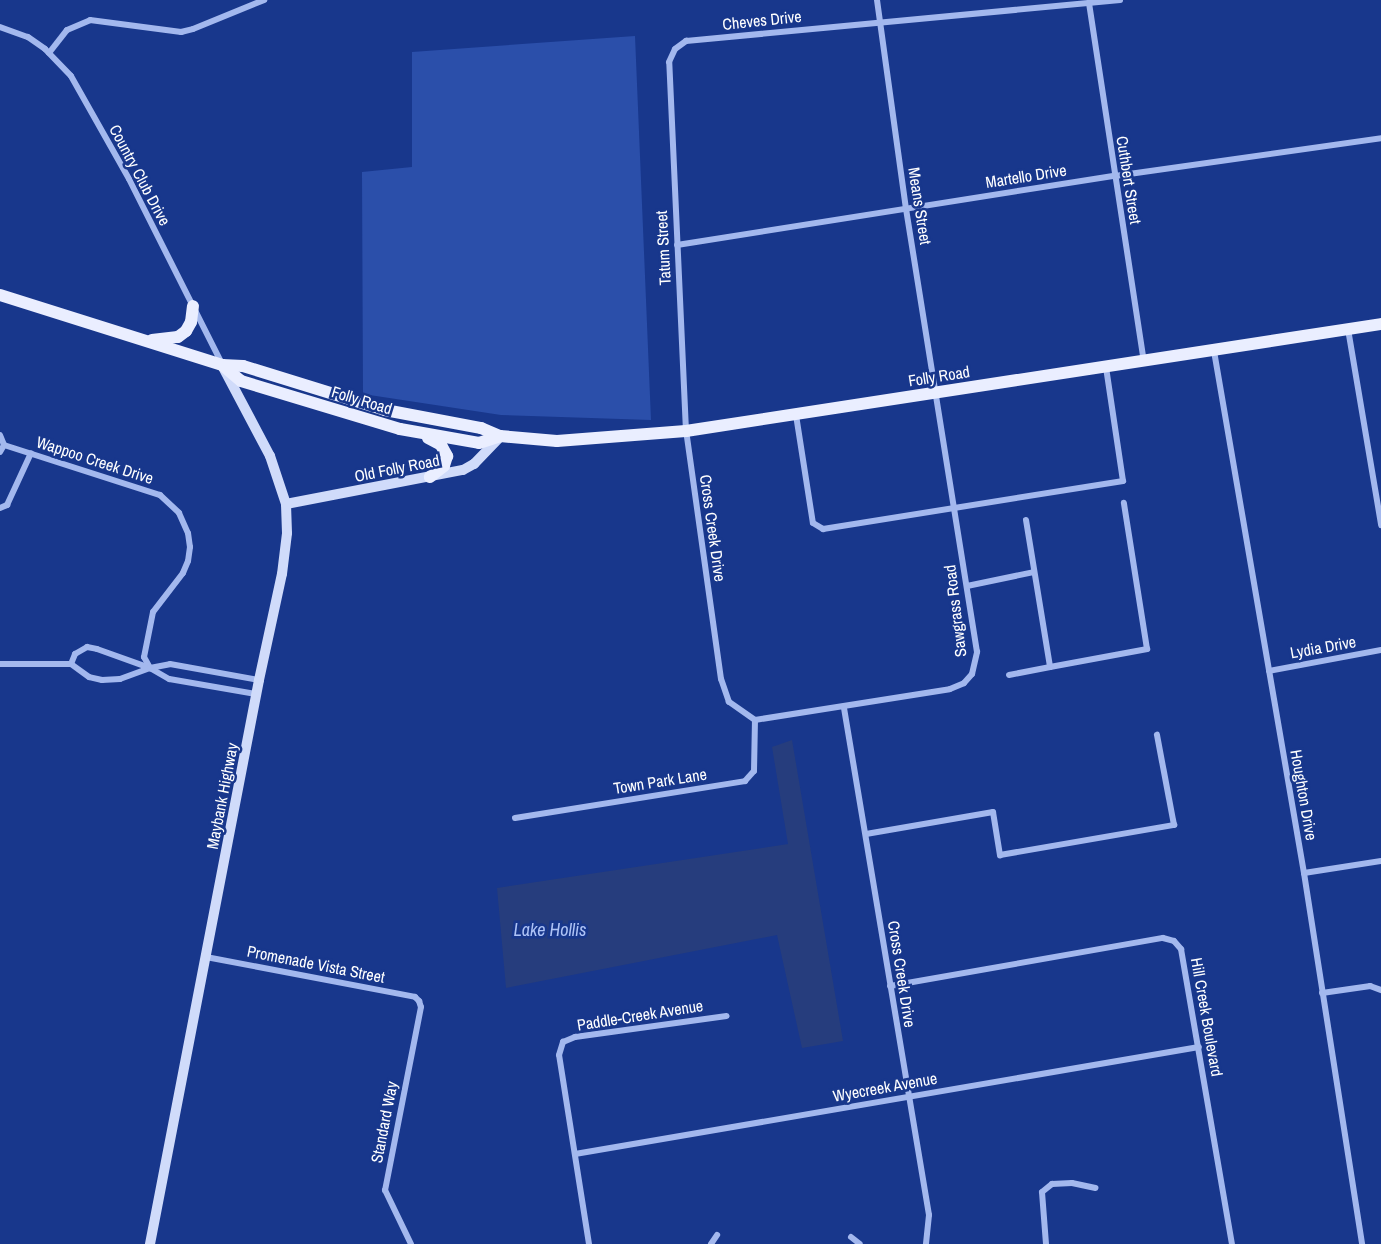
<!DOCTYPE html>
<style>
body{margin:0}
#map{position:relative;width:1381px;height:1244px;overflow:hidden;background:#18378c;font-family:"Archivo Narrow",sans-serif}
div>[style]{position:absolute}
[style*='--x']{left:calc(var(--x)*1px);top:calc(var(--y)*1px);width:calc(var(--w)*1px);rotate:calc(var(--a)*1deg)}
.green>*{inset:0;background:#2b4faa}
.water>*{inset:0;background:#263d7d}
.street>*{height:6px;margin:-3px;padding:0 3px;transform-origin:3px;border-radius:3px;background:#a3b8ee}
.secondary>*{height:10px;margin:-5px;padding:0 5px;transform-origin:5px;border-radius:5px;background:#d0dbfa}
.primary>*{height:12px;margin:-6px;padding:0 6px;transform-origin:6px;border-radius:6px;background:#eaeeff}
span{translate:-50% -50%;white-space:nowrap;text-align:center;line-height:1.15;-webkit-text-stroke:5px #18378c;paint-order:stroke}
.street-label{font-size:16px;color:#fff}
.water-label{font-size:18px;color:#aec3f6;font-style:italic}
</style>
<div id="map">
<div class="green">
<i style="clip-path:polygon(635px 36px,651px 420px,501px 415px,363px 394px,362px 172px,412px 167px,412px 52px)"></i>
</div>
<div class="water">
<i style="clip-path:polygon(792px 740px,843px 1041px,802px 1048px,777px 935px,506px 988px,497px 888px,788px 844px,772px 747px)"></i>
</div>
<div class="street">
<i style="--x:1089;--y:3;--w:362;--a:81.3"></i>
<i style="--x:0;--y:27;--w:30;--a:20"></i>
<i style="--x:28;--y:37;--w:21;--a:35"></i>
<i style="--x:45;--y:49;--w:37;--a:46"></i>
<i style="--x:71;--y:76;--w:118;--a:60.6"></i>
<i style="--x:129;--y:179;--w:207;--a:63.3"></i>
<i style="--x:49;--y:53;--w:29;--a:-52"></i>
<i style="--x:67;--y:30;--w:25;--a:-23"></i>
<i style="--x:90;--y:20;--w:92;--a:7.5"></i>
<i style="--x:181;--y:32;--w:12;--a:-14"></i>
<i style="--x:193;--y:29;--w:77;--a:-22.2"></i>
<i style="--x:677;--y:245;--w:443;--a:-9"></i>
<i style="--x:1115;--y:176;--w:269;--a:-8.1"></i>
<i style="--x:1348;--y:329;--w:199;--a:80.4"></i>
<i style="--x:1214;--y:351;--w:530;--a:80.22"></i>
<i style="--x:1304;--y:873;--w:376;--a:81.1"></i>
<i style="--x:796;--y:415;--w:109;--a:81.1"></i>
<i style="--x:813;--y:523;--w:12;--a:31"></i>
<i style="--x:823;--y:529;--w:304;--a:-9.1"></i>
<i style="--x:1123;--y:481;--w:115;--a:-98.5"></i>
<i style="--x:0;--y:435;--w:11;--a:68"></i>
<i style="--x:4;--y:445;--w:8;--a:120"></i>
<i style="--x:4;--y:445;--w:164;--a:17.8"></i>
<i style="--x:160;--y:495;--w:26;--a:43"></i>
<i style="--x:179;--y:513;--w:22;--a:66"></i>
<i style="--x:188;--y:533;--w:14;--a:82"></i>
<i style="--x:190;--y:547;--w:14;--a:98"></i>
<i style="--x:188;--y:561;--w:13;--a:113"></i>
<i style="--x:183;--y:573;--w:49;--a:127.6"></i>
<i style="--x:153;--y:612;--w:46;--a:101.3"></i>
<i style="--x:144;--y:657;--w:13;--a:61"></i>
<i style="--x:0;--y:508;--w:8;--a:-23"></i>
<i style="--x:7;--y:505;--w:57;--a:-65.2"></i>
<i style="--x:1026;--y:520;--w:149;--a:80.7"></i>
<i style="--x:1050;--y:667;--w:99;--a:-10.5"></i>
<i style="--x:1147;--y:649;--w:148;--a:-99"></i>
<i style="--x:967;--y:586;--w:68;--a:-11.8"></i>
<i style="--x:87;--y:647;--w:10;--a:11"></i>
<i style="--x:97;--y:649;--w:56;--a:19.7"></i>
<i style="--x:150;--y:668;--w:32;--a:160"></i>
<i style="--x:120;--y:679;--w:18;--a:177"></i>
<i style="--x:102;--y:680;--w:13;--a:-167"></i>
<i style="--x:89;--y:677;--w:22;--a:-144"></i>
<i style="--x:71;--y:664;--w:11;--a:-68"></i>
<i style="--x:75;--y:654;--w:14;--a:-30"></i>
<i style="--x:0;--y:664;--w:71;--a:0"></i>
<i style="--x:1269;--y:671;--w:114;--a:-10.6"></i>
<i style="--x:1009;--y:675;--w:42;--a:-11"></i>
<i style="--x:256;--y:694;--w:88;--a:-170.2"></i>
<i style="--x:169;--y:679;--w:22;--a:-150"></i>
<i style="--x:150;--y:668;--w:20;--a:-11"></i>
<i style="--x:170;--y:664;--w:90;--a:10.2"></i>
<i style="--x:844;--y:708;--w:514;--a:80.48"></i>
<i style="--x:929;--y:1215;--w:29;--a:96"></i>
<i style="--x:755;--y:720;--w:32;--a:-145"></i>
<i style="--x:729;--y:702;--w:24;--a:-109"></i>
<i style="--x:721;--y:679;--w:250;--a:-98"></i>
<i style="--x:686;--y:431;--w:369;--a:-92.6"></i>
<i style="--x:669;--y:62;--w:14;--a:-65"></i>
<i style="--x:675;--y:49;--w:14;--a:-36"></i>
<i style="--x:686;--y:41;--w:436;--a:-5.4"></i>
<i style="--x:755;--y:720;--w:197;--a:-9"></i>
<i style="--x:950;--y:689;--w:15;--a:-23"></i>
<i style="--x:964;--y:683;--w:12;--a:-48"></i>
<i style="--x:972;--y:674;--w:23;--a:-77"></i>
<i style="--x:977;--y:652;--w:449;--a:-99.1"></i>
<i style="--x:906;--y:209;--w:211;--a:-97.9"></i>
<i style="--x:515;--y:818;--w:233;--a:-9.1"></i>
<i style="--x:745;--y:781;--w:13;--a:-48"></i>
<i style="--x:754;--y:771;--w:51;--a:-88.9"></i>
<i style="--x:866;--y:834;--w:129;--a:-9.8"></i>
<i style="--x:993;--y:812;--w:44;--a:80.8"></i>
<i style="--x:1000;--y:855;--w:177;--a:-9.8"></i>
<i style="--x:1174;--y:825;--w:92;--a:-100.7"></i>
<i style="--x:1304;--y:873;--w:78;--a:-8.9"></i>
<i style="--x:206;--y:957;--w:213;--a:10.8"></i>
<i style="--x:415;--y:997;--w:6;--a:45"></i>
<i style="--x:419;--y:1001;--w:6;--a:72"></i>
<i style="--x:421;--y:1007;--w:187;--a:101.1"></i>
<i style="--x:385;--y:1190;--w:60;--a:64.3"></i>
<i style="--x:890;--y:986;--w:277;--a:-10"></i>
<i style="--x:1163;--y:938;--w:11;--a:15"></i>
<i style="--x:1174;--y:941;--w:11;--a:49"></i>
<i style="--x:1181;--y:949;--w:299;--a:80.2"></i>
<i style="--x:1322;--y:993;--w:49;--a:-8.3"></i>
<i style="--x:1370;--y:986;--w:12;--a:20"></i>
<i style="--x:575;--y:1154;--w:633;--a:-9.73"></i>
<i style="--x:851;--y:1237;--w:11;--a:38"></i>
<i style="--x:589;--y:1244;--w:191;--a:-99"></i>
<i style="--x:559;--y:1055;--w:14;--a:-73"></i>
<i style="--x:563;--y:1042;--w:13;--a:-23"></i>
<i style="--x:575;--y:1037;--w:153;--a:-7.9"></i>
<i style="--x:711;--y:1244;--w:11;--a:-56"></i>
<i style="--x:1046;--y:1244;--w:52;--a:-94.4"></i>
<i style="--x:1042;--y:1192;--w:13;--a:-39"></i>
<i style="--x:1052;--y:1184;--w:20;--a:-3"></i>
<i style="--x:1072;--y:1183;--w:24;--a:12"></i>
</div>
<div class="secondary">
<i style="--x:286;--y:504;--w:180;--a:-10.9"></i>
<i style="--x:463;--y:470;--w:13;--a:-29"></i>
<i style="--x:474;--y:464;--w:37;--a:-46"></i>
<i style="--x:150;--y:1244;--w:574;--a:-79.06"></i>
<i style="--x:259;--y:680;--w:108;--a:-77.8"></i>
<i style="--x:282;--y:574;--w:41;--a:-83"></i>
<i style="--x:287;--y:533;--w:29;--a:-92"></i>
<i style="--x:286;--y:504;--w:51;--a:-108.4"></i>
<i style="--x:270;--y:456;--w:98;--a:-117.9"></i>
</div>
<div class="primary">
<i style="--x:0;--y:295;--w:233;--a:17.5"></i>
<i style="--x:222;--y:365;--w:21;--a:3"></i>
<i style="--x:243;--y:366;--w:149;--a:17.2"></i>
<i style="--x:385;--y:410;--w:98;--a:10.6"></i>
<i style="--x:481;--y:428;--w:21;--a:23"></i>
<i style="--x:500;--y:436;--w:57;--a:5"></i>
<i style="--x:557;--y:441;--w:129;--a:-4.4"></i>
<i style="--x:686;--y:431;--w:703;--a:-8.75"></i>
<i style="--x:152;--y:340;--w:26;--a:-7"></i>
<i style="--x:178;--y:337;--w:10;--a:-37"></i>
<i style="--x:186;--y:331;--w:10;--a:-61"></i>
<i style="--x:191;--y:322;--w:16;--a:-83"></i>
<i style="--x:222;--y:365;--w:25;--a:40"></i>
<i style="--x:241;--y:381;--w:166;--a:16.8"></i>
<i style="--x:400;--y:429;--w:80;--a:10"></i>
<i style="--x:479;--y:443;--w:22;--a:-18"></i>
<i style="--x:428;--y:438;--w:15;--a:28"></i>
<i style="--x:441;--y:445;--w:13;--a:61"></i>
<i style="--x:447;--y:456;--w:10;--a:107"></i>
<i style="--x:444;--y:466;--w:18;--a:142"></i>
</div>
<div class="street-label">
<span style="left:762px;top:20px;rotate:-6deg">Cheves Drive</span>
<span style="left:140px;top:175px;rotate:62deg">Country Club Drive</span>
<span style="left:1026px;top:176px;rotate:-9deg">Martello Drive</span>
<span style="left:1129px;top:180px;rotate:81deg">Cuthbert Street</span>
<span style="left:920px;top:206px;rotate:81deg">Means Street</span>
<span style="left:663px;top:248px;rotate:-93deg">Tatum Street</span>
<span style="left:939px;top:376px;rotate:-9deg">Folly Road</span>
<span style="left:362px;top:400px;rotate:17deg">Folly Road</span>
<span style="left:95px;top:460px;rotate:18deg">Wappoo Creek Drive</span>
<span style="left:397px;top:468px;rotate:-11deg">Old Folly Road</span>
<span style="left:713px;top:528px;rotate:82deg">Cross Creek Drive</span>
<span style="left:955px;top:611px;rotate:-97deg">Sawgrass Road</span>
<span style="left:1323px;top:647px;rotate:-10deg">Lydia Drive</span>
<span style="left:660px;top:781px;rotate:-9deg">Town Park Lane</span>
<span style="left:1304px;top:795px;rotate:80deg">Houghton Drive</span>
<span style="left:222px;top:796px;rotate:-79deg">Maybank Highway</span>
<span style="left:316px;top:964px;rotate:11deg">Promenade Vista Street</span>
<span style="left:902px;top:974px;rotate:81deg">Cross Creek Drive</span>
<span style="left:640px;top:1015px;rotate:-9deg">Paddle-Creek Avenue</span>
<span style="left:1207px;top:1017px;rotate:80deg">Hill Creek Boulevard</span>
<span style="left:885px;top:1087px;rotate:-10deg">Wyecreek Avenue</span>
<span style="left:384px;top:1122px;rotate:-79deg">Standard Way</span>
</div>
<div class="water-label">
<span style="left:550px;top:930px">Lake Hollis</span>
</div>
</div>
